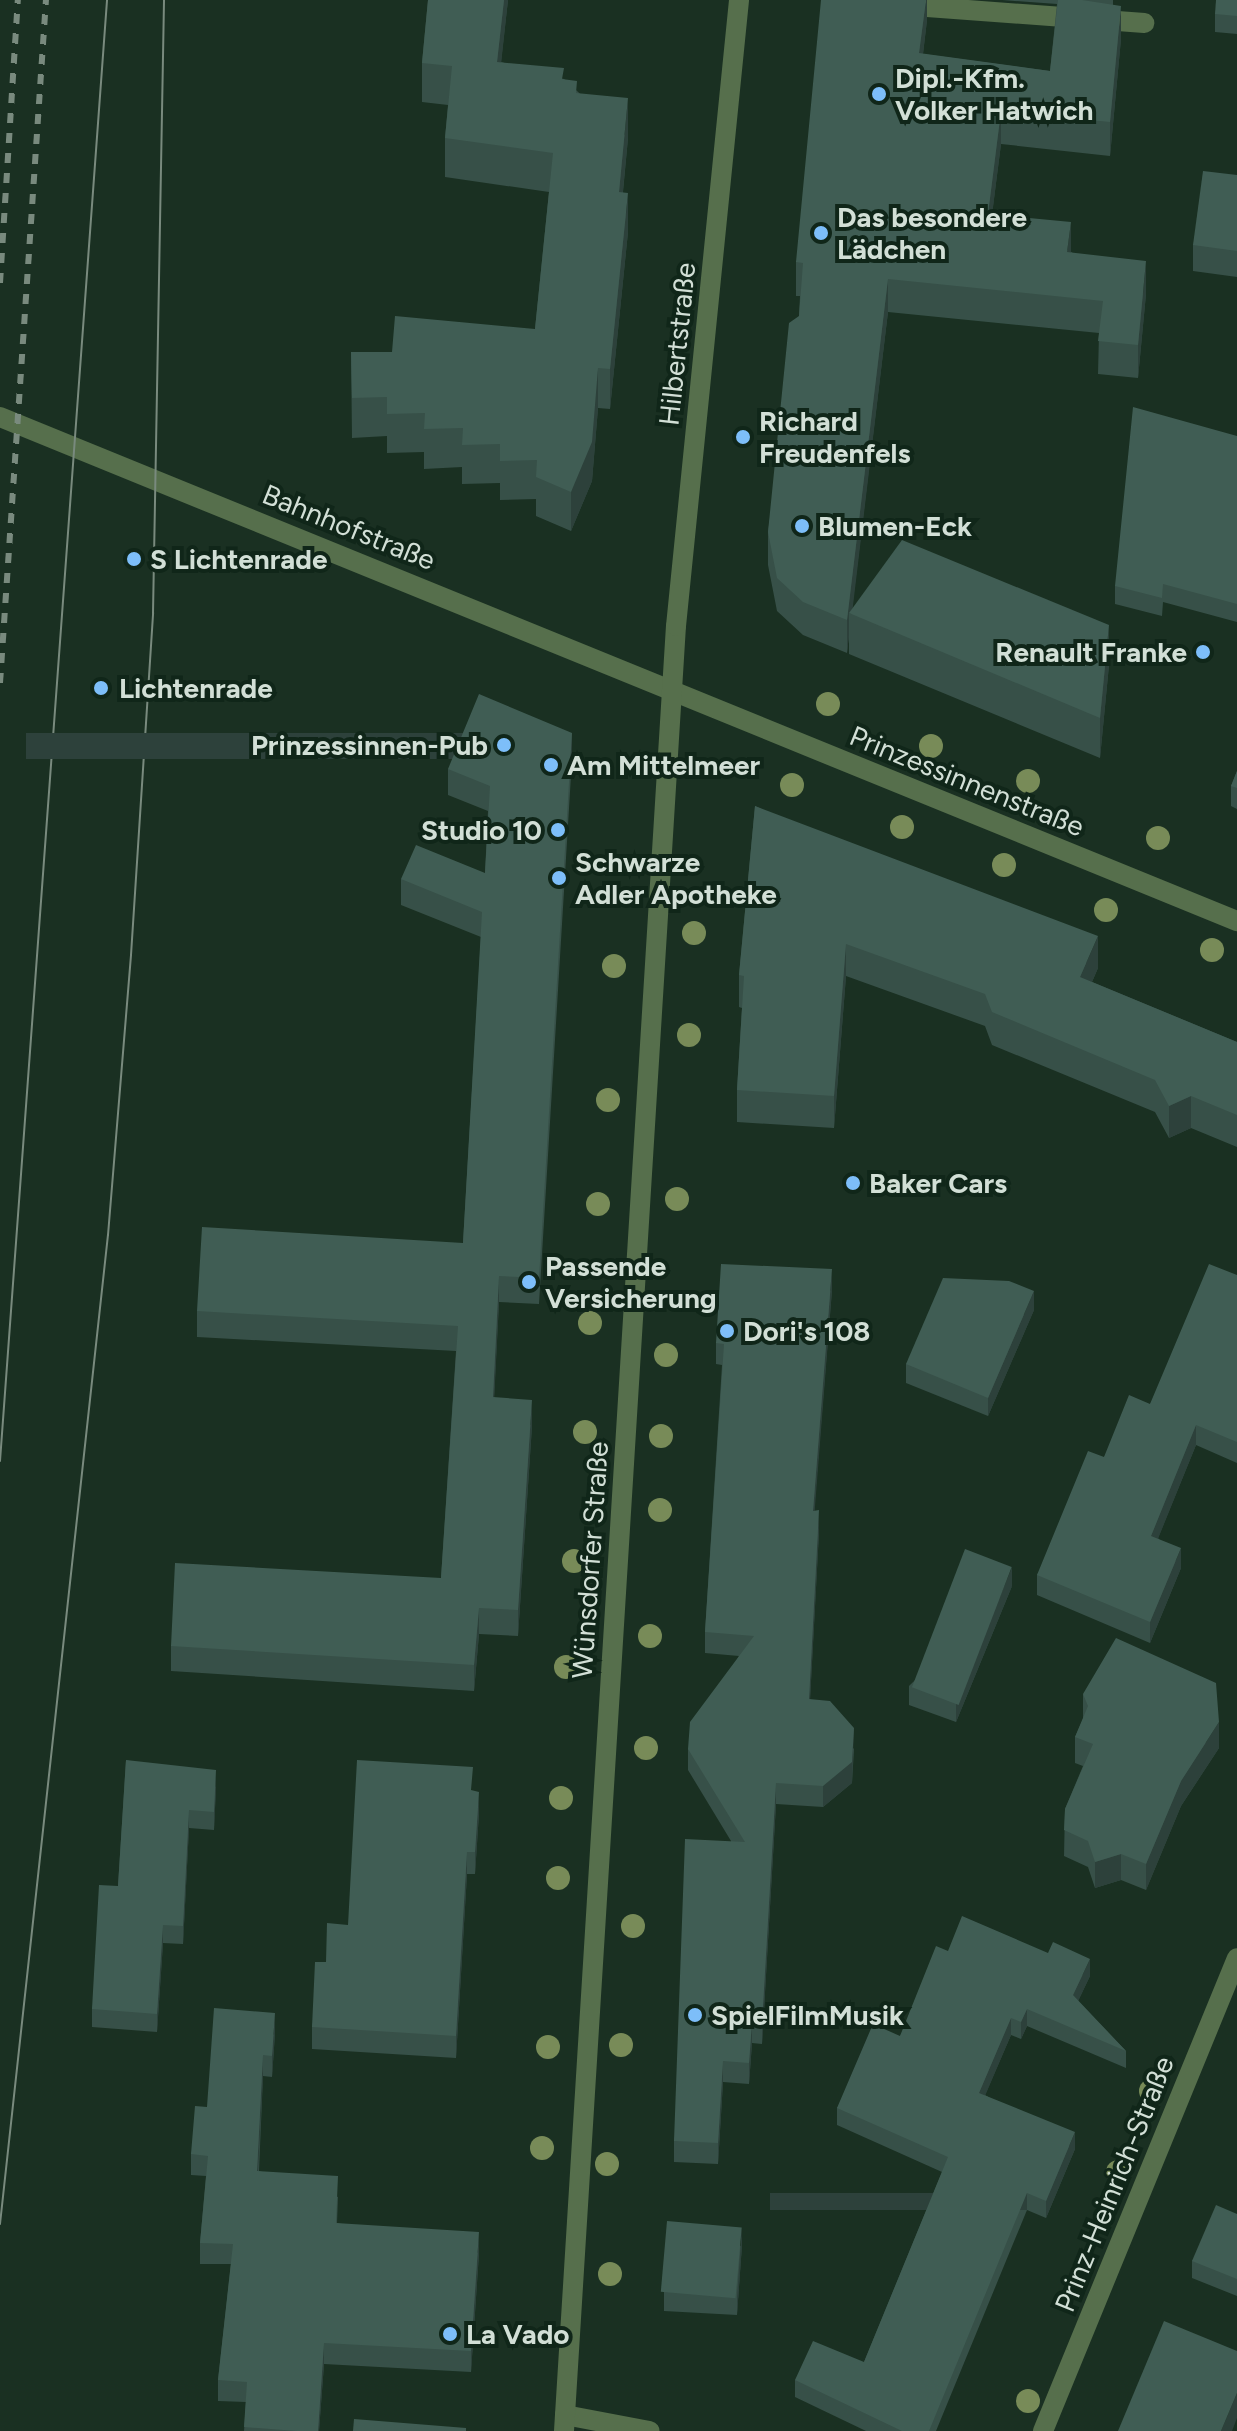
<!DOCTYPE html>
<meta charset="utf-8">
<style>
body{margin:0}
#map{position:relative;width:1237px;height:2431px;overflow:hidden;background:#1a3022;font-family:Figtree,sans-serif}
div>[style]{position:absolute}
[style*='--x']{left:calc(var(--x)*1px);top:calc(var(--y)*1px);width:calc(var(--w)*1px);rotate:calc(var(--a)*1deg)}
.minor>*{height:20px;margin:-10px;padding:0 10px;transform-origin:10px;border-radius:10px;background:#566f4c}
.tram>*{height:2px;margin:-1px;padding:0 1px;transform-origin:1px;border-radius:1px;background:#798a7e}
.rail>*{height:6px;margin-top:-3px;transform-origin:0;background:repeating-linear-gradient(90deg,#798a7e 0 10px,transparent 0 20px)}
.trees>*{width:24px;height:24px;margin:-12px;border-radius:50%;background:#788b58}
.wall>*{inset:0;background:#375048}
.shaded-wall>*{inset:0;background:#2d413b;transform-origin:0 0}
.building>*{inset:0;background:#405d54;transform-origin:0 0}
.dots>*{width:22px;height:22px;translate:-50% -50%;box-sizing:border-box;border:4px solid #102619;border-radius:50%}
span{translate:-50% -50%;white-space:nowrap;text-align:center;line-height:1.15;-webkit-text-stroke:8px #102619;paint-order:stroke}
.poi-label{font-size:28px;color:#d2dfd6;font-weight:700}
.left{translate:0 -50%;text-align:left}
.right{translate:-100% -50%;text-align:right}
.street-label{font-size:28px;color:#d2dfd6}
</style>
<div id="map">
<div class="minor">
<i style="--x:900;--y:5;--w:245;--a:4.2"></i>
<i style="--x:0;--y:417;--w:1336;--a:22.17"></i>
<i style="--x:565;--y:2415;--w:86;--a:10.7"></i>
<i style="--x:564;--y:2431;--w:1808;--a:-86.45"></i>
<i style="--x:676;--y:626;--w:629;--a:-84.25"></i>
<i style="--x:1043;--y:2431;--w:511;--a:-67.7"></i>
</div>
<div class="tram">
<i style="--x:0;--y:1461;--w:1465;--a:-85.81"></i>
<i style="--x:0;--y:2224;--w:995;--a:-83.77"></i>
<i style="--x:108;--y:1235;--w:281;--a:-85.3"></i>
<i style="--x:131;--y:955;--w:343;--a:-86.3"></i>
<i style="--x:153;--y:613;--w:613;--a:-88.97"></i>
</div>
<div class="rail">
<i style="--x:0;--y:283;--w:284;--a:-86.4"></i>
<i style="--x:0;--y:683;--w:685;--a:-86.15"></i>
</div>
<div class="trees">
<i style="left:828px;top:704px"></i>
<i style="left:931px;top:746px"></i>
<i style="left:1028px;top:781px"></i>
<i style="left:792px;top:785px"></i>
<i style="left:902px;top:827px"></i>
<i style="left:1158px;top:838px"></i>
<i style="left:1004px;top:865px"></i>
<i style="left:1106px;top:910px"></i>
<i style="left:694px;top:933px"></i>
<i style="left:1212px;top:950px"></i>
<i style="left:614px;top:966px"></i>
<i style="left:689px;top:1035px"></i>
<i style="left:608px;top:1100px"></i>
<i style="left:677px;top:1199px"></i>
<i style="left:598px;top:1204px"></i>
<i style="left:590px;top:1323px"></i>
<i style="left:666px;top:1355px"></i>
<i style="left:585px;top:1432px"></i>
<i style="left:661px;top:1436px"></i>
<i style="left:660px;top:1510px"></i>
<i style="left:574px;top:1561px"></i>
<i style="left:650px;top:1636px"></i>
<i style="left:566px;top:1667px"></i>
<i style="left:646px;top:1748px"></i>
<i style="left:561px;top:1798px"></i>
<i style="left:558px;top:1878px"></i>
<i style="left:633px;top:1926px"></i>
<i style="left:621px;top:2045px"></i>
<i style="left:548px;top:2047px"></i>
<i style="left:1151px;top:2091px"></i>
<i style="left:542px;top:2148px"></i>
<i style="left:607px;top:2164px"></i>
<i style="left:1118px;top:2172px"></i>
<i style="left:610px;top:2274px"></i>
<i style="left:1028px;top:2401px"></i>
</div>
<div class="wall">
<i style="clip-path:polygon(428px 0,508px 0,501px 62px,564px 79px,628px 138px,623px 192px,628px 232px,610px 409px,598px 408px,592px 481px,571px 531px,536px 516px,536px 499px,500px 500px,500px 483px,462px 484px,462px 467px,424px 469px,424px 452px,387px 453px,387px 436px,352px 438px,351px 352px,392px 352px,535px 329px,549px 192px,445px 177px,445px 138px,448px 105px,422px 102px,422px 63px)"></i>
<i style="clip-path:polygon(927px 0,927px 20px,923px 54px,1050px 71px,1057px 4px,1002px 0,1113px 0,1113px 5px,1121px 39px,1110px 156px,1001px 144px,992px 214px,1071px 252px,1146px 294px,1138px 378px,1098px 374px,1099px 333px,888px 312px,852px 609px,1109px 665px,1100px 758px,849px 654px,849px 635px,847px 653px,803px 635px,777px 611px,768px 565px,768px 532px,799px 316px,800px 296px,796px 296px,796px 262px)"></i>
<i style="clip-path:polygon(1237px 0,1237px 34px,1215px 32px,1215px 14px)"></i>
<i style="clip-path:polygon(1237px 175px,1237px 277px,1193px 271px,1193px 245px)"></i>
<i style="clip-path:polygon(1237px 436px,1237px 622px,1163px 602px,1162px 616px,1115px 604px,1115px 586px)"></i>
<i style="clip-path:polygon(572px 759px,539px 1304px,499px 1302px,494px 1397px,532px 1426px,518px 1636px,479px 1634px,474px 1691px,171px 1671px,171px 1646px,441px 1578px,456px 1351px,197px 1337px,197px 1311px,463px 1243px,481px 937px,401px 905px,401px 879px,485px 873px,488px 811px,448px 795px,448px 769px)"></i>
<i style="clip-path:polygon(1237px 771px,1237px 809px,1231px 806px,1231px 786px)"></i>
<i style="clip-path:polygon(755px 806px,1098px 968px,1092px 982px,1237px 1042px,1237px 1147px,1191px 1128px,1169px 1138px,1155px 1112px,992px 1045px,985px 1026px,846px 976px,834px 1128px,737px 1122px,737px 1090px,742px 1008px,739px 1007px,739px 975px)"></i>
<i style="clip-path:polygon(1237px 1275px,1237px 1463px,1196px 1445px,1158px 1538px,1181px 1568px,1150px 1643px,1037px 1595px,1037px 1575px,1104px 1457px,1150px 1404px)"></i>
<i style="clip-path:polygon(832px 1290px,814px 1511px,819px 1532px,810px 1699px,854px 1749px,852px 1783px,823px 1807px,776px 1804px,762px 2044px,752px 2043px,749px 2084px,723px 2082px,718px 2164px,674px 2162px,674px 2141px,731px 1841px,688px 1770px,688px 1749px,739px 1656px,705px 1653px,705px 1632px,722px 1365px,716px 1364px,716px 1343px)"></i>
<i style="clip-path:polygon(1034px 1310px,988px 1416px,906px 1383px,906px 1364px)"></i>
<i style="clip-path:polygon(1012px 1586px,956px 1722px,909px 1705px,909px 1686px)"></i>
<i style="clip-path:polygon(1083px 1694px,1219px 1748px,1181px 1806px,1146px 1890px,1121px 1880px,1095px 1888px,1088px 1867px,1064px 1856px,1065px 1809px,1083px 1766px,1075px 1763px,1075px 1737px,1083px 1719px)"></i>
<i style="clip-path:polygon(126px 1760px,216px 1787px,214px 1830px,189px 1828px,183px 1944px,163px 1943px,157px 2032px,92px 2027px,92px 2009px,118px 1886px)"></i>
<i style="clip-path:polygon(473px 1791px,479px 1813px,475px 1874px,467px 1874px,456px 2058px,312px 2049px,312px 2027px,326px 1962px,348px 1925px)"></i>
<i style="clip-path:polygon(948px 1951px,1090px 1976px,1078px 2001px,1126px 2051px,1126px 2068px,1027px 2026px,1021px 2039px,1011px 2035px,985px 2095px,1075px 2149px,1046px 2218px,1027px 2210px,936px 2431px,866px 2431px,795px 2397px,795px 2380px,864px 2362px,942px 2172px,837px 2125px,837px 2108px,900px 2036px)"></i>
<i style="clip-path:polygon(275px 2033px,272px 2077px,263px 2076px,259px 2171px,338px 2197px,337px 2223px,479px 2253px,471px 2372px,324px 2364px,319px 2431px,244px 2431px,246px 2402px,218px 2401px,218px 2380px,231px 2264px,200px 2264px,200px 2243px,206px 2176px,191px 2175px,191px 2154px,207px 2107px)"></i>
<i style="clip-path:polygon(1237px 2214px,1237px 2296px,1192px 2278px,1192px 2261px)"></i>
<i style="clip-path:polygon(742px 2245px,737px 2315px,664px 2311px,664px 2292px)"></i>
</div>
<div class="shaded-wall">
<i style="clip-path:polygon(504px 0,508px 0,497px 101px,497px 62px)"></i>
<i style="clip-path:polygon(926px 0,927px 0,927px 20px,919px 87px,919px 53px)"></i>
<i style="clip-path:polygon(1121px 6px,1121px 39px,1110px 156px,1110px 122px)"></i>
<i style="clip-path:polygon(628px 98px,628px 138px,619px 231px,619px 192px)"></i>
<i style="clip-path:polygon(1001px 111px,1001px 144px,988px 247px,988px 214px)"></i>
<i style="clip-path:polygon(628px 193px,628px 232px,610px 409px,610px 369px)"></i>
<i style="clip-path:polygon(1071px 222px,1071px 255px,1067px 252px)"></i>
<i style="clip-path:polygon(1146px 261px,1146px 294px,1138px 378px,1138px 345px)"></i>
<i style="clip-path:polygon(888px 279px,888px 312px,852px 614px,849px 613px,849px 635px,847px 653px,847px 620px)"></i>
<i style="clip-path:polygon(598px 368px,598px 408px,592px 481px,571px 531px,571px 492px)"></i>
<i style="clip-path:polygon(1109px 625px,1109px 665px,1100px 758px,1100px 718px)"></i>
<i style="left:572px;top:733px;width:26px;height:546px;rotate:90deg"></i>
<i style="clip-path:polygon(1098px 936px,1098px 968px,1080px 1009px,1080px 977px)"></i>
<i style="clip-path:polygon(846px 944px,846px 976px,834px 1128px,834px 1096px)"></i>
<i style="clip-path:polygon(1191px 1096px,1191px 1128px,1169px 1138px,1169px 1106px)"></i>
<i style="clip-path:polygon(832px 1269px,832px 1290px,813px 1532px,813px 1511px)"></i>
<i style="clip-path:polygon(499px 1276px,499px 1302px,493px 1423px,493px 1397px)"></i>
<i style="clip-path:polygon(1034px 1291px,1034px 1310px,988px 1416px,988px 1398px)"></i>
<i style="clip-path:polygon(532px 1400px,532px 1426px,518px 1636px,518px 1610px)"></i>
<i style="clip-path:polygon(1196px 1425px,1196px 1445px,1151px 1556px,1151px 1536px)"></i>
<i style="clip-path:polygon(819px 1510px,819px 1532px,809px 1720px,809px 1699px)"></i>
<i style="clip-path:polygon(1181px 1548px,1181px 1568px,1150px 1643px,1150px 1622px)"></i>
<i style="clip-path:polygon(1012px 1567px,1012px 1586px,956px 1722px,956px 1704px)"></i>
<i style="clip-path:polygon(479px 1608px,479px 1634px,474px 1691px,474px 1665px)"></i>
<i style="clip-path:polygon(1219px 1722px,1219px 1748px,1181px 1806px,1146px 1890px,1146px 1864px,1181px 1781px)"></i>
<i style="clip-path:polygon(854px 1728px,852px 1783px,823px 1807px,823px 1786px)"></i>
<i style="clip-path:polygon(216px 1770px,216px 1787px,214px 1830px,214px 1812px)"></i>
<i style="clip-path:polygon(776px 1783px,776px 1804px,762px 2044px,762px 2023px)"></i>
<i style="clip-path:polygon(479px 1792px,479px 1813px,475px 1874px,475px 1852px)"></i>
<i style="clip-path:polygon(189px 1810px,189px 1828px,183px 1944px,183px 1926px)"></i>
<i style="clip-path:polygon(467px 1852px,467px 1874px,456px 2058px,456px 2036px)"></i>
<i style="clip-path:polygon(1121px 1854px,1121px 1880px,1095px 1888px,1095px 1862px)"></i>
<i style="clip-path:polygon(163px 1925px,163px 1943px,157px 2032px,157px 2014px)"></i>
<i style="clip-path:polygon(1090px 1959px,1090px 1976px,1073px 2012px,1073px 1995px)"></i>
<i style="clip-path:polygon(1027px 2009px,1027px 2026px,1021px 2039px,1021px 2022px)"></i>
<i style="clip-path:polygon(275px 2013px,275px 2033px,272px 2077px,272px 2056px)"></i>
<i style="clip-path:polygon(1011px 2018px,1011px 2035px,979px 2110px,979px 2093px)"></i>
<i style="clip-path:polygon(752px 2022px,752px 2043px,749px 2084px,749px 2063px)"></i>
<i style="clip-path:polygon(263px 2055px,263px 2076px,257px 2192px,257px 2171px)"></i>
<i style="clip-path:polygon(723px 2061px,723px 2082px,718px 2164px,718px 2143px)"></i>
<i style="clip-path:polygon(1075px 2132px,1075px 2149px,1046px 2218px,1046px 2201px)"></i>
<i style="left:1027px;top:2193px;width:17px;height:257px;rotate:90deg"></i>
<i style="clip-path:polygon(742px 2227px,742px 2245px,737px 2315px,737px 2297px)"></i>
<i style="clip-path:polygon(479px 2232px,479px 2253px,471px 2372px,471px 2351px)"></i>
<i style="clip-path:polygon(324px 2343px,324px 2364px,319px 2431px,318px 2431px)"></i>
<i style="clip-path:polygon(1237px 2393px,1237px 2418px,1232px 2431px,1221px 2431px)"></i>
</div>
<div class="building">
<i style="clip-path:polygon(428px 0,504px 0,497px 62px,564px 68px,562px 79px,577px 81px,576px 93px,628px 98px,619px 192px,628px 193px,610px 369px,598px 368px,592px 442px,571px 492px,536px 477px,537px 460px,500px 461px,500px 444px,462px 445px,463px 428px,424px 429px,425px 413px,387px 414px,387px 397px,352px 398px,351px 352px,392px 352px,395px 316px,535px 329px,553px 153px,445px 138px,452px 66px,422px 63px)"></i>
<i style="clip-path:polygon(821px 0,926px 0,919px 53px,1050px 71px,1058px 0,1082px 0,1121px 6px,1110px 122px,1001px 111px,988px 214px,1071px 222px,1067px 252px,1146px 261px,1138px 345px,1098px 341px,1103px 301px,888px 279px,847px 620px,803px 602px,777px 578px,768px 532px,789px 323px,799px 316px,803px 263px,796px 262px)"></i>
<i style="clip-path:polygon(1216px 0,1237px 0,1237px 16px,1215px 14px)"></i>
<i style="clip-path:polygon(1203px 171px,1237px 175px,1237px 251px,1193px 245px)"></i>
<i style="clip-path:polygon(1133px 407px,1237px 436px,1237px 604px,1163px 584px,1162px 598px,1115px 586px)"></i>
<i style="clip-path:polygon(902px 540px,1109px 625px,1100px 718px,849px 613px)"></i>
<i style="clip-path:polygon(479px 694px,572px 733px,539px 1278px,499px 1276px,493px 1397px,532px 1400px,518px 1610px,479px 1608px,474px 1665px,171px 1646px,175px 1563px,441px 1578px,458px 1326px,197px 1311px,202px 1227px,463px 1243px,482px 912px,401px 879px,416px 845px,485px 873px,490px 786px,448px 769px)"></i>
<i style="clip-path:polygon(1237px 771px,1237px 788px,1231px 786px)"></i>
<i style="clip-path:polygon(755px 806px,1098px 936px,1080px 977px,1237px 1042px,1237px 1115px,1191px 1096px,1169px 1106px,1155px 1080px,992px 1012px,985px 994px,846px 944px,834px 1096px,737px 1090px,744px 976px,739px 975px)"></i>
<i style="clip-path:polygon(721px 1264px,832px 1269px,813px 1511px,819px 1510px,809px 1699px,830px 1701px,854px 1728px,852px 1762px,823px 1786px,776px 1783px,762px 2023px,752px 2022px,749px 2063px,723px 2061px,718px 2143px,674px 2141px,685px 1839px,745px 1842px,688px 1749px,690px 1722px,754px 1636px,705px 1632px,724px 1344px,716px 1343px)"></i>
<i style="clip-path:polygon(1209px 1264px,1237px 1275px,1237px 1442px,1196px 1425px,1151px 1536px,1181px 1548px,1150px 1622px,1037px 1575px,1088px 1451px,1104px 1457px,1129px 1395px,1150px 1404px)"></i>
<i style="clip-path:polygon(943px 1278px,1009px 1281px,1034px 1291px,988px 1398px,906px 1364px)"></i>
<i style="left:965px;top:1549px;width:50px;height:148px;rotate:21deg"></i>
<i style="clip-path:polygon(1116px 1638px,1216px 1683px,1219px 1722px,1181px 1781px,1146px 1864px,1121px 1854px,1095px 1862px,1088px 1841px,1064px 1830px,1065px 1809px,1093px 1744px,1075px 1737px,1088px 1706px,1083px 1694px)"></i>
<i style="clip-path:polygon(126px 1760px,216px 1770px,214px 1812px,189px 1810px,183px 1926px,163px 1925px,157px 2014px,92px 2009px,99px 1885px,118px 1886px)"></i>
<i style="clip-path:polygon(357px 1760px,473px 1767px,471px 1790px,479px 1792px,475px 1852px,467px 1852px,456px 2036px,312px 2027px,315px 1962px,326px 1962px,327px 1923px,348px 1925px)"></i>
<i style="clip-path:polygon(962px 1916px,1048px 1953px,1053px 1942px,1090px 1959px,1073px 1995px,1126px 2051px,1027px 2009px,1021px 2022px,1011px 2018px,979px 2093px,1075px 2132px,1046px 2201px,1027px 2193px,929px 2431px,902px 2431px,795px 2380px,813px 2341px,864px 2362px,948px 2157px,837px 2108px,873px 2024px,900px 2036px,936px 1946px,948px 1951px)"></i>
<i style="clip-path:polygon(214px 2008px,275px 2013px,272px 2056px,263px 2055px,257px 2171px,338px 2176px,336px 2223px,479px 2232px,471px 2351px,324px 2343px,318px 2431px,297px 2431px,244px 2427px,247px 2382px,218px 2380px,233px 2244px,200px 2243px,208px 2156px,191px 2154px,195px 2106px,207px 2107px)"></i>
<i style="clip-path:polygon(1216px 2205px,1237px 2214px,1237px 2279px,1192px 2261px)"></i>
<i style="left:667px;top:2221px;width:75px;height:71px;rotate:5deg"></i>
<i style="clip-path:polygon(1164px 2321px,1237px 2351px,1237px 2393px,1221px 2431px,1118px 2431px)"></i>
<i style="clip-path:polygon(354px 2419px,466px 2428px,466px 2431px,353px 2431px)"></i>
</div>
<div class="dots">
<i style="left:879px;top:94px;background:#7dbef9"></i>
<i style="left:821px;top:233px;background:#7dbef9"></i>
<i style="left:743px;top:437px;background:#7dbef9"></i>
<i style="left:802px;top:526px;background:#7dbef9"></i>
<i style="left:134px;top:559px;background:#7dbef9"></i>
<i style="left:1203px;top:652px;background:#7dbef9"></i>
<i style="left:101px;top:688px;background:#7dbef9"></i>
<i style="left:504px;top:745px;background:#7dbef9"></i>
<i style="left:551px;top:765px;background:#7dbef9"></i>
<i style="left:558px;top:830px;background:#7dbef9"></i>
<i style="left:559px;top:878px;background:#7dbef9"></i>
<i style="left:853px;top:1183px;background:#7dbef9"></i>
<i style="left:529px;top:1282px;background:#7dbef9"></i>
<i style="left:727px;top:1331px;background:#7dbef9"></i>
<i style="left:695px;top:2015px;background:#7dbef9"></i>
<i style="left:450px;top:2334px;background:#7dbef9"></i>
</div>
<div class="poi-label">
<span class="left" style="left:895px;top:94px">Dipl.-Kfm.<br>Volker Hatwich</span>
<span class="left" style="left:837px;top:233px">Das besondere<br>Lädchen</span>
<span class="left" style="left:759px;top:437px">Richard<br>Freudenfels</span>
<span class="left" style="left:818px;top:526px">Blumen-Eck</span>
<span class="left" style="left:150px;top:559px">S Lichtenrade</span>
<span class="right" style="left:1187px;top:652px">Renault Franke</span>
<span class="left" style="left:119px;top:688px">Lichtenrade</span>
<span class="right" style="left:488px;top:745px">Prinzessinnen-Pub</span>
<span class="left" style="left:567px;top:765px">Am Mittelmeer</span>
<span class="right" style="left:542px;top:830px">Studio 10</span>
<span class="left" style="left:575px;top:878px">Schwarze<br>Adler Apotheke</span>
<span class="left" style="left:869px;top:1183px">Baker Cars</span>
<span class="left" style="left:545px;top:1282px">Passende<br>Versicherung</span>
<span class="left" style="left:743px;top:1331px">Dori's 108</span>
<span class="left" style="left:711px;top:2015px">SpielFilmMusik</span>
<span class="left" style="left:466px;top:2334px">La Vado</span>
</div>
<div class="street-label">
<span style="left:677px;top:344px;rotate:-84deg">Hilbertstraße</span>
<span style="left:349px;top:527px;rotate:22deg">Bahnhofstraße</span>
<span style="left:967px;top:781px;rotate:22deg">Prinzessinnenstraße</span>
<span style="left:590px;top:1560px;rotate:-86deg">Wünsdorfer Straße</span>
<span style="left:1114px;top:2184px;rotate:-68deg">Prinz-Heinrich-Straße</span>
</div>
</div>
